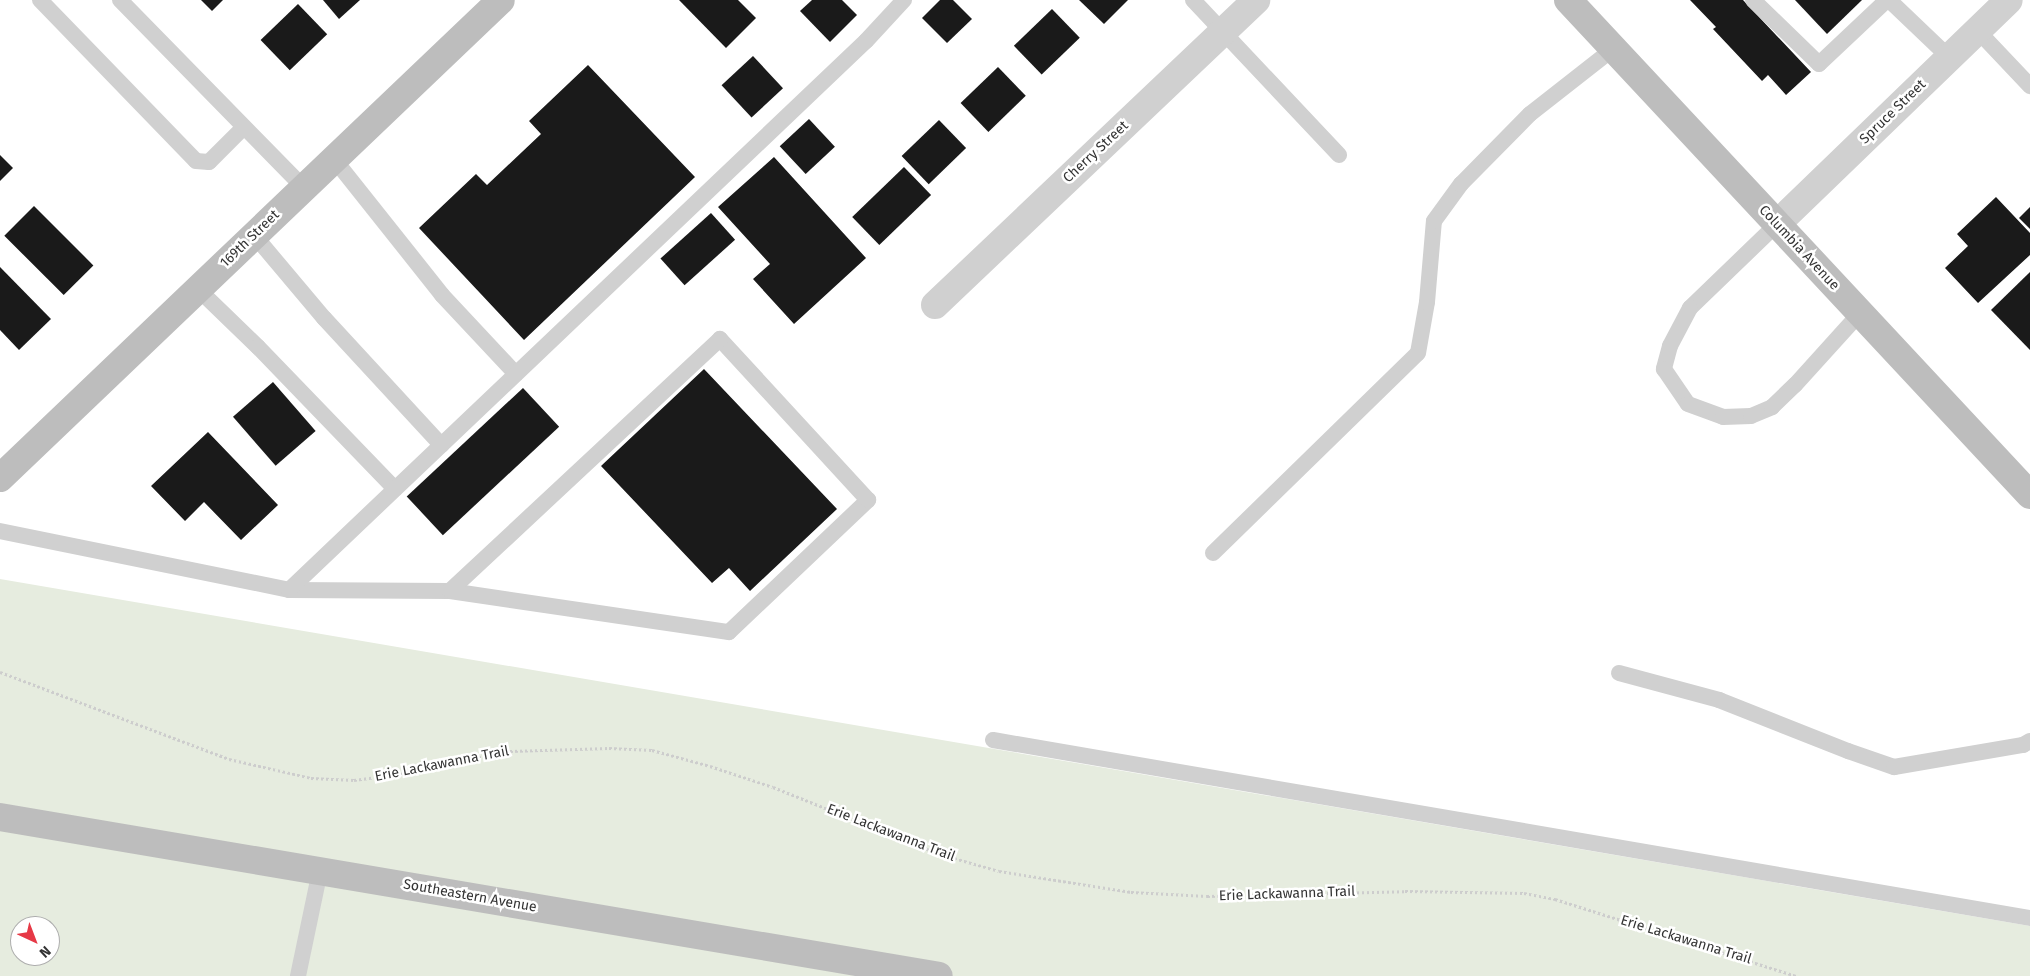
<!DOCTYPE html>
<style>
body{margin:0}
#map{position:relative;width:2030px;height:976px;overflow:hidden;background:#fff;font-family:"Fira Sans",sans-serif}
div>[style]{position:absolute}
[style*='--x']{left:calc(var(--x)*1px);top:calc(var(--y)*1px);width:calc(var(--w)*1px);rotate:calc(var(--a)*1deg)}
.green>*{inset:0;background:#e6ecdf}
.building>*{inset:0;background:#1a1a1a;transform-origin:0 0}
.path>*{height:3px;margin-top:-1.5px;transform-origin:0;background:repeating-linear-gradient(90deg,#cdcdcd 0 2.5px,transparent 0 5px)}
.lane>*{height:16px;margin:-8px;padding:0 8px;transform-origin:8px;border-radius:8px;background:#d0d0d0}
.street>*{height:28px;margin:-14px;padding:0 14px;transform-origin:14px;border-radius:14px;background:#d0d0d0}
.secondary>*{height:28px;margin:-14px;padding:0 14px;transform-origin:14px;border-radius:14px;background:#bdbdbd}
span{translate:-50% -50%;white-space:nowrap;text-align:center;line-height:1.15;-webkit-text-stroke:5px #fff;paint-order:stroke}
.street-label{font-size:14px;color:#333}
.north{position:absolute;left:10px;top:916px;width:50px;height:50px;box-sizing:border-box;background:#fff;border:1px solid #adadad;border-radius:50%;rotate:137deg;font-size:14px;font-weight:700;line-height:20px;text-align:center;color:#333}
.north::after{content:'';display:block;margin:auto;width:18px;height:22px;background:#e63946;clip-path:polygon(50% 0,100% 100%,50% 72%,0 100%)}
</style>
<div id="map">
<div class="green">
<i style="clip-path:polygon(evenodd,0 579px,2030px 926px,2030px 976px,0 976px,0 579px,20px 926px,50px 926px,50px 956px,20px 956px,20px 926px)"></i>
</div>
<div class="building">
<i style="clip-path:polygon(201px 0,223px 0,212px 11px)"></i>
<i style="clip-path:polygon(323px 0,360px 0,339px 19px)"></i>
<i style="clip-path:polygon(679px 0,738px 0,756px 18px,726px 48px)"></i>
<i style="clip-path:polygon(812px 0,842px 0,857px 15px,830px 42px,800px 11px)"></i>
<i style="clip-path:polygon(940px 0,953px 0,972px 19px,947px 43px,922px 18px)"></i>
<i style="clip-path:polygon(1079px 0,1128px 0,1104px 24px)"></i>
<i style="clip-path:polygon(1690px 0,1743px 0,1811px 72px,1786px 95px,1768px 75px,1762px 81px,1713px 29px,1716px 27px)"></i>
<i style="clip-path:polygon(1795px 0,1862px 0,1827px 34px)"></i>
<i style="left:298px;top:4px;width:42px;height:52px;rotate:46deg"></i>
<i style="left:1052px;top:9px;width:40px;height:53px;rotate:46deg"></i>
<i style="left:753px;top:56px;width:44px;height:43px;rotate:47deg"></i>
<i style="clip-path:polygon(588px 65px,695px 177px,524px 340px,419px 228px,476px 174px,487px 185px,541px 134px,529px 121px)"></i>
<i style="left:998px;top:67px;width:40px;height:52px;rotate:46deg"></i>
<i style="left:809px;top:119px;width:38px;height:40px;rotate:47deg"></i>
<i style="left:939px;top:120px;width:39px;height:52px;rotate:46deg"></i>
<i style="clip-path:polygon(0 155px,13px 168px,0 181px)"></i>
<i style="clip-path:polygon(774px 157px,866px 258px,794px 324px,753px 279px,770px 264px,718px 207px)"></i>
<i style="left:904px;top:167px;width:39px;height:72px;rotate:46deg"></i>
<i style="clip-path:polygon(1996px 197px,2030px 233px,2030px 255px,1978px 303px,1945px 268px,1968px 246px,1957px 234px)"></i>
<i style="left:34px;top:206px;width:84px;height:42px;rotate:45deg"></i>
<i style="clip-path:polygon(2030px 207px,2030px 229px,2019px 218px)"></i>
<i style="left:711px;top:213px;width:36px;height:68px;rotate:48deg"></i>
<i style="clip-path:polygon(0 267px,51px 319px,19px 350px,0 330px)"></i>
<i style="clip-path:polygon(2030px 272px,2030px 350px,1991px 310px)"></i>
<i style="clip-path:polygon(704px 369px,837px 509px,750px 591px,729px 568px,712px 583px,601px 466px)"></i>
<i style="left:273px;top:382px;width:65px;height:53px;rotate:49deg"></i>
<i style="left:523px;top:388px;width:53px;height:159px;rotate:47deg"></i>
<i style="clip-path:polygon(208px 432px,278px 505px,241px 540px,204px 502px,185px 521px,151px 486px)"></i>
</div>
<div class="path">
<i style="--x:0;--y:672;--w:245;--a:20.8"></i>
<i style="--x:229;--y:759;--w:84;--a:13"></i>
<i style="--x:311;--y:778;--w:43;--a:2.7"></i>
<i style="--x:354;--y:780;--w:46;--a:-7.4"></i>
<i style="--x:400;--y:774;--w:112;--a:-11.8"></i>
<i style="--x:510;--y:751;--w:99;--a:-1.7"></i>
<i style="--x:609;--y:748;--w:43;--a:2.7"></i>
<i style="--x:652;--y:750;--w:60;--a:15.4"></i>
<i style="--x:710;--y:766;--w:66;--a:18.4"></i>
<i style="--x:773;--y:787;--w:180;--a:21.9"></i>
<i style="--x:940;--y:854;--w:61;--a:16.1"></i>
<i style="--x:999;--y:871;--w:134;--a:9"></i>
<i style="--x:1131;--y:892;--w:76;--a:3"></i>
<i style="--x:1207;--y:896;--w:198;--a:-1.4"></i>
<i style="--x:1405;--y:891;--w:119;--a:1"></i>
<i style="--x:1524;--y:893;--w:32;--a:11"></i>
<i style="--x:1555;--y:899;--w:253;--a:17.7"></i>
</div>
<div class="lane">
<i style="--x:40;--y:0;--w:224;--a:45.9"></i>
<i style="--x:196;--y:161;--w:13;--a:4"></i>
<i style="--x:209;--y:162;--w:49;--a:-45"></i>
<i style="--x:120;--y:0;--w:263;--a:45.6"></i>
<i style="--x:1193;--y:0;--w:213;--a:46.7"></i>
<i style="--x:1753;--y:0;--w:92;--a:44.1"></i>
<i style="--x:1819;--y:64;--w:93;--a:-43.3"></i>
<i style="--x:1889;--y:0;--w:84;--a:43.6"></i>
<i style="--x:1978;--y:31;--w:76;--a:46.6"></i>
<i style="--x:334;--y:159;--w:174;--a:51.5"></i>
<i style="--x:442;--y:295;--w:108;--a:46.9"></i>
<i style="--x:1777;--y:224;--w:121;--a:136"></i>
<i style="--x:1690;--y:308;--w:43;--a:117.8"></i>
<i style="--x:1670;--y:346;--w:24;--a:105"></i>
<i style="--x:1664;--y:369;--w:42;--a:55.6"></i>
<i style="--x:1688;--y:404;--w:37;--a:20"></i>
<i style="--x:1723;--y:417;--w:28;--a:-2"></i>
<i style="--x:1751;--y:416;--w:23;--a:-23"></i>
<i style="--x:1772;--y:407;--w:32;--a:-44"></i>
<i style="--x:1795;--y:385;--w:97;--a:-47.9"></i>
<i style="--x:254;--y:235;--w:109;--a:49.9"></i>
<i style="--x:324;--y:318;--w:173;--a:47.3"></i>
<i style="--x:198;--y:289;--w:83;--a:44"></i>
<i style="--x:258;--y:347;--w:197;--a:46"></i>
<i style="--x:0;--y:531;--w:295;--a:11.5"></i>
<i style="--x:289;--y:590;--w:161;--a:0.4"></i>
<i style="--x:450;--y:591;--w:282;--a:8.4"></i>
<i style="--x:729;--y:632;--w:192;--a:-43.5"></i>
<i style="--x:868;--y:500;--w:219;--a:-132.6"></i>
<i style="--x:720;--y:339;--w:369;--a:137"></i>
<i style="--x:1213;--y:553;--w:286;--a:-44.3"></i>
<i style="--x:1418;--y:353;--w:52;--a:-80"></i>
<i style="--x:1427;--y:302;--w:81;--a:-85.1"></i>
<i style="--x:1434;--y:221;--w:46;--a:-53.9"></i>
<i style="--x:1461;--y:184;--w:98;--a:-45.4"></i>
<i style="--x:1530;--y:114;--w:105;--a:-38.1"></i>
<i style="--x:289;--y:590;--w:796;--a:-43.58"></i>
<i style="--x:866;--y:41;--w:56;--a:-47.2"></i>
<i style="--x:1619;--y:673;--w:104;--a:15.1"></i>
<i style="--x:1719;--y:700;--w:139;--a:21.6"></i>
<i style="--x:1848;--y:751;--w:49;--a:19.2"></i>
<i style="--x:1894;--y:767;--w:131;--a:-9.7"></i>
<i style="--x:2023;--y:745;--w:8;--a:-30"></i>
<i style="--x:993;--y:740;--w:1052;--a:9.74"></i>
<i style="--x:298;--y:976;--w:107;--a:-78.2"></i>
</div>
<div class="street">
<i style="--x:1777;--y:224;--w:322;--a:-44"></i>
<i style="--x:935;--y:305;--w:443;--a:-43.5"></i>
</div>
<div class="secondary">
<i style="--x:1568;--y:0;--w:677;--a:46.97"></i>
<i style="--x:0;--y:478;--w:692;--a:-43.65"></i>
<i style="--x:0;--y:817;--w:952;--a:9.61"></i>
</div>
<div class="street-label">
<span style="left:1893px;top:112px;rotate:-44deg">Spruce Street</span>
<span style="left:1096px;top:152px;rotate:-43deg">Cherry Street</span>
<span style="left:250px;top:239px;rotate:-44deg">169th Street</span>
<span style="left:1799px;top:248px;rotate:47deg">Columbia Avenue</span>
<span style="left:442px;top:764px;rotate:-11deg">Erie Lackawanna Trail</span>
<span style="left:891px;top:833px;rotate:21deg">Erie Lackawanna Trail</span>
<span style="left:1287px;top:894px;rotate:-2deg">Erie Lackawanna Trail</span>
<span style="left:470px;top:896px;rotate:10deg">Southeastern Avenue</span>
<span style="left:1686px;top:940px;rotate:17deg">Erie Lackawanna Trail</span>
</div>
<div class="north">N</div>
</div>
